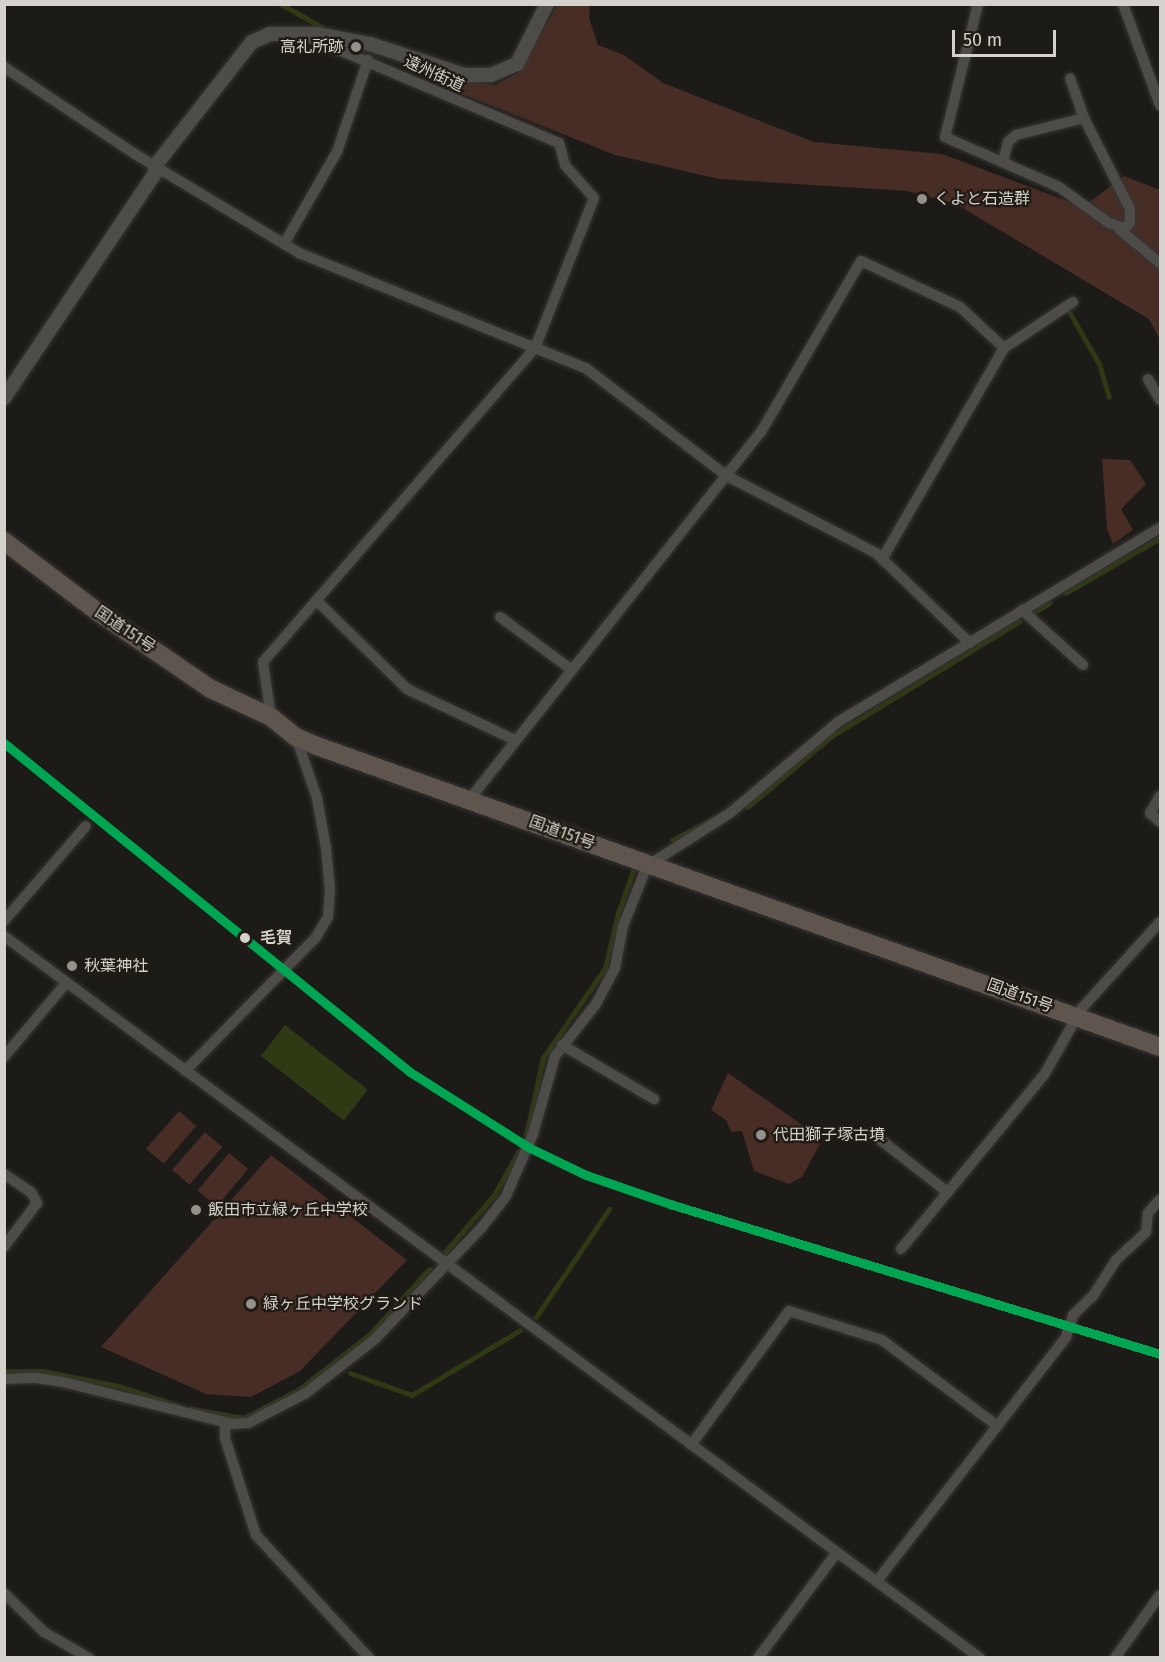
<!DOCTYPE html>
<meta charset="utf-8">
<style>
body{margin:0}
#map{position:relative;width:1165px;height:1662px;overflow:hidden;background:#1d1b17;font-family:"Fira Sans","Noto Sans JP",sans-serif}
div>[style]{position:absolute}
[style*='--x']{left:calc(var(--x)*1px);top:calc(var(--y)*1px);width:calc(var(--w)*1px);rotate:calc(var(--a)*1deg)}
.green>*{inset:0;background:#472d25;transform-origin:0 0}
.water>*{inset:0;background:#2f3a14;transform-origin:0 0}
.stream>*{height:4.5px;margin:-2.25px;padding:0 2.25px;transform-origin:2.25px;border-radius:2.25px;background:#2f3a14}
.roads{filter:drop-shadow(0 0 2px #383633) drop-shadow(0 0 2px #383633)}
.minor>*{height:10px;margin:-5px;padding:0 5px;transform-origin:5px;border-radius:5px;background:#4e4c49}
.tertiary>*{height:14px;margin:-7px;padding:0 7px;transform-origin:7px;border-radius:7px;background:#4e4c49}
.trunk>*{height:18px;margin:-9px;padding:0 9px;transform-origin:9px;border-radius:9px;background:#5e564e}
.rail-1>*{height:9px;margin:-4.5px;padding:0 4.5px;transform-origin:4.5px;border-radius:4.5px;background:#00a651}
.dots>*{width:16px;height:16px;translate:-50% -50%;box-sizing:border-box;border:3px solid #201c14;border-radius:50%}
span{translate:-50% -50%;white-space:nowrap;text-align:center;line-height:1.15;-webkit-text-stroke:4.5px #201c14;paint-order:stroke}
.poi-label{font-size:16px;color:#d5d2cd}
.right{translate:-100% -50%;text-align:right}
.left{translate:0 -50%;text-align:left}
.street-label{font-size:16px;color:#d5d2cd}
.stop-label{font-size:16px;color:#d5d2cd;font-weight:700}
.frame{position:absolute;inset:0;border:6px solid #d5d2cd;pointer-events:none}
.scale{position:absolute;left:952px;top:30px;width:104px;height:27px;box-sizing:border-box;border:3px solid #d5d2cd;border-top:0;padding-left:8px;font-size:18px;line-height:21px;white-space:nowrap;color:#d5d2cd;-webkit-text-stroke:4px #201c14;paint-order:stroke}
</style>
<div id="map">
<div class="green">
<i style="clip-path:polygon(557px 5px,590px 5px,589px 18px,598px 45px,624px 55px,663px 83px,814px 142px,942px 154px,1083px 207px,1124px 176px,1160px 190px,1160px 340px,1149px 319px,956px 204px,907px 191px,719px 179px,615px 155px,445px 87px,455px 78px,495px 85px,521px 71px)"></i>
<i style="clip-path:polygon(1102px 459px,1130px 460px,1146px 484px,1121px 509px,1133px 530px,1113px 544px,1107px 529px)"></i>
<i style="clip-path:polygon(728px 1073px,818px 1136px,820px 1144px,802px 1177px,789px 1184px,754px 1171px,742px 1131px,731px 1132px,726px 1120px,711px 1110px)"></i>
<i style="left:179px;top:1111px;width:23px;height:50px;rotate:41deg"></i>
<i style="left:205px;top:1132px;width:23px;height:50px;rotate:41deg"></i>
<i style="left:229px;top:1153px;width:25px;height:49px;rotate:40deg"></i>
<i style="clip-path:polygon(271px 1155px,407px 1260px,300px 1371px,251px 1397px,206px 1394px,101px 1347px)"></i>
</div>
<div class="water">
<i style="left:285px;top:1025px;width:105px;height:39px;rotate:38deg"></i>
</div>
<div class="stream">
<i style="--x:281;--y:4;--w:47;--a:29.3"></i>
<i style="--x:1069;--y:311;--w:62;--a:60.1"></i>
<i style="--x:1100;--y:365;--w:33;--a:74"></i>
<i style="--x:1066;--y:593;--w:109;--a:-30.3"></i>
<i style="--x:1035;--y:612;--w:17;--a:-31"></i>
<i style="--x:748;--y:807;--w:110;--a:-40.2"></i>
<i style="--x:832;--y:736;--w:219;--a:-31.4"></i>
<i style="--x:672;--y:840;--w:47;--a:-27.6"></i>
<i style="--x:526;--y:1135;--w:79;--a:-77.6"></i>
<i style="--x:543;--y:1058;--w:109;--a:-55.4"></i>
<i style="--x:605;--y:968;--w:57;--a:-76.7"></i>
<i style="--x:618;--y:913;--w:45;--a:-70.3"></i>
<i style="--x:445;--y:1252;--w:75;--a:-49.3"></i>
<i style="--x:494;--y:1195;--w:49;--a:-60.8"></i>
<i style="--x:536;--y:1317;--w:130;--a:-55.9"></i>
<i style="--x:4;--y:1371;--w:39;--a:0"></i>
<i style="--x:43;--y:1371;--w:77;--a:11.2"></i>
<i style="--x:119;--y:1386;--w:64;--a:18.2"></i>
<i style="--x:350;--y:1373;--w:66;--a:19.5"></i>
<i style="--x:412;--y:1395;--w:126;--a:-31"></i>
<i style="--x:191;--y:1409;--w:54;--a:9.6"></i>
<i style="--x:244;--y:1418;--w:61;--a:-27.4"></i>
<i style="--x:298;--y:1390;--w:90;--a:-37.8"></i>
<i style="--x:369;--y:1335;--w:89;--a:-47.7"></i>
</div>
<div class="roads">
<div class="minor">
<i style="--x:978;--y:4;--w:137;--a:103.9"></i>
<i style="--x:945;--y:137;--w:124;--a:23.7"></i>
<i style="--x:1059;--y:187;--w:62;--a:35.8"></i>
<i style="--x:1109;--y:223;--w:17;--a:17"></i>
<i style="--x:1125;--y:228;--w:7;--a:-45"></i>
<i style="--x:1130;--y:223;--w:14;--a:-90"></i>
<i style="--x:1130;--y:209;--w:102;--a:-116.8"></i>
<i style="--x:1084;--y:118;--w:42;--a:-109.3"></i>
<i style="--x:1123;--y:4;--w:108;--a:69.9"></i>
<i style="--x:4;--y:67;--w:157;--a:33.6"></i>
<i style="--x:135;--y:154;--w:192;--a:31.1"></i>
<i style="--x:299;--y:253;--w:310;--a:21.9"></i>
<i style="--x:587;--y:369;--w:176;--a:37.4"></i>
<i style="--x:727;--y:476;--w:168;--a:27.3"></i>
<i style="--x:876;--y:553;--w:130;--a:43.8"></i>
<i style="--x:1003;--y:162;--w:21;--a:-76"></i>
<i style="--x:1008;--y:142;--w:11;--a:-41"></i>
<i style="--x:1016;--y:135;--w:70;--a:-14"></i>
<i style="--x:1119;--y:229;--w:53;--a:39.7"></i>
<i style="--x:284;--y:244;--w:106;--a:-60.1"></i>
<i style="--x:337;--y:152;--w:97;--a:-71.4"></i>
<i style="--x:1004;--y:348;--w:83;--a:-33.7"></i>
<i style="--x:1148;--y:379;--w:24;--a:60"></i>
<i style="--x:318;--y:602;--w:124;--a:44.3"></i>
<i style="--x:407;--y:689;--w:119;--a:25.3"></i>
<i style="--x:1022;--y:610;--w:82;--a:42"></i>
<i style="--x:500;--y:617;--w:89;--a:36.4"></i>
<i style="--x:271;--y:717;--w:56;--a:-98.3"></i>
<i style="--x:263;--y:662;--w:415;--a:-49.1"></i>
<i style="--x:535;--y:348;--w:161;--a:-68.5"></i>
<i style="--x:594;--y:198;--w:44;--a:-131.3"></i>
<i style="--x:565;--y:165;--w:23;--a:-105"></i>
<i style="--x:559;--y:143;--w:272;--a:-157.1"></i>
<i style="--x:1160;--y:796;--w:20;--a:120"></i>
<i style="--x:1150;--y:813;--w:13;--a:42"></i>
<i style="--x:469;--y:800;--w:470;--a:-51.6"></i>
<i style="--x:761;--y:432;--w:198;--a:-59.7"></i>
<i style="--x:861;--y:261;--w:109;--a:24.9"></i>
<i style="--x:960;--y:307;--w:60;--a:43"></i>
<i style="--x:1004;--y:348;--w:244;--a:120"></i>
<i style="--x:4;--y:921;--w:125;--a:-49.2"></i>
<i style="--x:4;--y:936;--w:1214;--a:36.49"></i>
<i style="--x:562;--y:1045;--w:107;--a:30.4"></i>
<i style="--x:4;--y:1057;--w:97;--a:-50"></i>
<i style="--x:185;--y:1071;--w:187;--a:-45.6"></i>
<i style="--x:316;--y:937;--w:23;--a:-59"></i>
<i style="--x:328;--y:917;--w:27;--a:-86"></i>
<i style="--x:330;--y:890;--w:42;--a:-95.4"></i>
<i style="--x:326;--y:848;--w:51;--a:-100.2"></i>
<i style="--x:317;--y:798;--w:65;--a:-109"></i>
<i style="--x:873;--y:1134;--w:93;--a:38"></i>
<i style="--x:4;--y:1174;--w:32;--a:34"></i>
<i style="--x:31;--y:1192;--w:13;--a:61"></i>
<i style="--x:37;--y:1203;--w:55;--a:126.9"></i>
<i style="--x:901;--y:1249;--w:225;--a:-50.6"></i>
<i style="--x:1044;--y:1075;--w:77;--a:-60.4"></i>
<i style="--x:1082;--y:1008;--w:116;--a:-47.8"></i>
<i style="--x:4;--y:1379;--w:33;--a:-2"></i>
<i style="--x:37;--y:1378;--w:26;--a:9"></i>
<i style="--x:63;--y:1382;--w:175;--a:13.9"></i>
<i style="--x:233;--y:1424;--w:15;--a:-4"></i>
<i style="--x:248;--y:1423;--w:65;--a:-27.3"></i>
<i style="--x:306;--y:1393;--w:88;--a:-38"></i>
<i style="--x:375;--y:1339;--w:155;--a:-46.3"></i>
<i style="--x:482;--y:1227;--w:39;--a:-52"></i>
<i style="--x:506;--y:1196;--w:68;--a:-66.5"></i>
<i style="--x:533;--y:1134;--w:81;--a:-74.2"></i>
<i style="--x:555;--y:1056;--w:66;--a:-51.7"></i>
<i style="--x:596;--y:1004;--w:41;--a:-62.2"></i>
<i style="--x:615;--y:968;--w:43;--a:-79.2"></i>
<i style="--x:623;--y:926;--w:65;--a:-68.2"></i>
<i style="--x:647;--y:866;--w:98;--a:-32.6"></i>
<i style="--x:730;--y:813;--w:141;--a:-40.1"></i>
<i style="--x:838;--y:722;--w:376;--a:-31.1"></i>
<i style="--x:225;--y:1422;--w:16;--a:90"></i>
<i style="--x:225;--y:1438;--w:102;--a:72.3"></i>
<i style="--x:256;--y:1535;--w:167;--a:47.4"></i>
<i style="--x:691;--y:1445;--w:166;--a:-53.8"></i>
<i style="--x:789;--y:1311;--w:97;--a:17.3"></i>
<i style="--x:882;--y:1340;--w:142;--a:36.7"></i>
<i style="--x:877;--y:1581;--w:309;--a:-52.2"></i>
<i style="--x:1066;--y:1337;--w:23;--a:-72"></i>
<i style="--x:1073;--y:1315;--w:28;--a:-44"></i>
<i style="--x:1093;--y:1296;--w:43;--a:-57.4"></i>
<i style="--x:1116;--y:1260;--w:41;--a:-43"></i>
<i style="--x:1146;--y:1232;--w:19;--a:-84"></i>
<i style="--x:1148;--y:1213;--w:18;--a:-49"></i>
<i style="--x:4;--y:1593;--w:56;--a:44.3"></i>
<i style="--x:44;--y:1632;--w:52;--a:30"></i>
<i style="--x:758;--y:1658;--w:132;--a:-53.3"></i>
<i style="--x:1115;--y:1658;--w:77;--a:-54.5"></i>
</div>
<div class="tertiary">
<i style="--x:4;--y:398;--w:271;--a:-56.1"></i>
<i style="--x:155;--y:173;--w:7;--a:-90"></i>
<i style="--x:155;--y:166;--w:157;--a:-52"></i>
<i style="--x:252;--y:42;--w:20;--a:-24"></i>
<i style="--x:270;--y:34;--w:47;--a:0"></i>
<i style="--x:317;--y:34;--w:54;--a:10.7"></i>
<i style="--x:370;--y:44;--w:100;--a:18.1"></i>
<i style="--x:465;--y:75;--w:26;--a:0"></i>
<i style="--x:491;--y:75;--w:28;--a:-23"></i>
<i style="--x:517;--y:64;--w:67;--a:-63.4"></i>
</div>
<div class="trunk">
<i style="--x:4;--y:541;--w:118;--a:37.1"></i>
<i style="--x:98;--y:612;--w:137;--a:34.3"></i>
<i style="--x:211;--y:689;--w:66;--a:25"></i>
<i style="--x:271;--y:717;--w:32;--a:39"></i>
<i style="--x:296;--y:737;--w:23;--a:23"></i>
<i style="--x:317;--y:746;--w:895;--a:19.65"></i>
</div>
</div>
<div class="rail-1">
<i style="--x:4;--y:743;--w:523;--a:39.02"></i>
<i style="--x:410;--y:1072;--w:140;--a:32.4"></i>
<i style="--x:528;--y:1147;--w:64;--a:25.8"></i>
<i style="--x:586;--y:1175;--w:89;--a:19"></i>
<i style="--x:670;--y:1204;--w:512;--a:17.02"></i>
</div>
<div class="dots">
<i style="left:356px;top:47px;background:#95928d"></i>
<i style="left:922px;top:199px;background:#95928d"></i>
<i style="left:245px;top:938px;background:#d5d2cd"></i>
<i style="left:72px;top:966px;background:#95928d"></i>
<i style="left:761px;top:1135px;background:#95928d"></i>
<i style="left:196px;top:1210px;background:#95928d"></i>
<i style="left:251px;top:1304px;background:#95928d"></i>
</div>
<div class="poi-label">
<span class="right" style="left:344px;top:47px">高礼所跡</span>
<span class="left" style="left:934px;top:199px">くよと石造群</span>
<span class="left" style="left:84px;top:966px">秋葉神社</span>
<span class="left" style="left:773px;top:1135px">代田獅子塚古墳</span>
<span class="left" style="left:208px;top:1210px">飯田市立緑ヶ丘中学校</span>
<span class="left" style="left:263px;top:1304px">緑ヶ丘中学校グランド</span>
</div>
<div class="street-label">
<span style="left:434px;top:74px;rotate:25deg">遠州街道</span>
<span style="left:125px;top:630px;rotate:34deg">国道151号</span>
<span style="left:562px;top:833px;rotate:20deg">国道151号</span>
<span style="left:1020px;top:996px;rotate:20deg">国道151号</span>
</div>
<div class="stop-label">
<span class="left" style="left:260px;top:938px">毛賀</span>
</div>
<div class="frame"></div>
<div class="scale">50 m</div>
</div>
